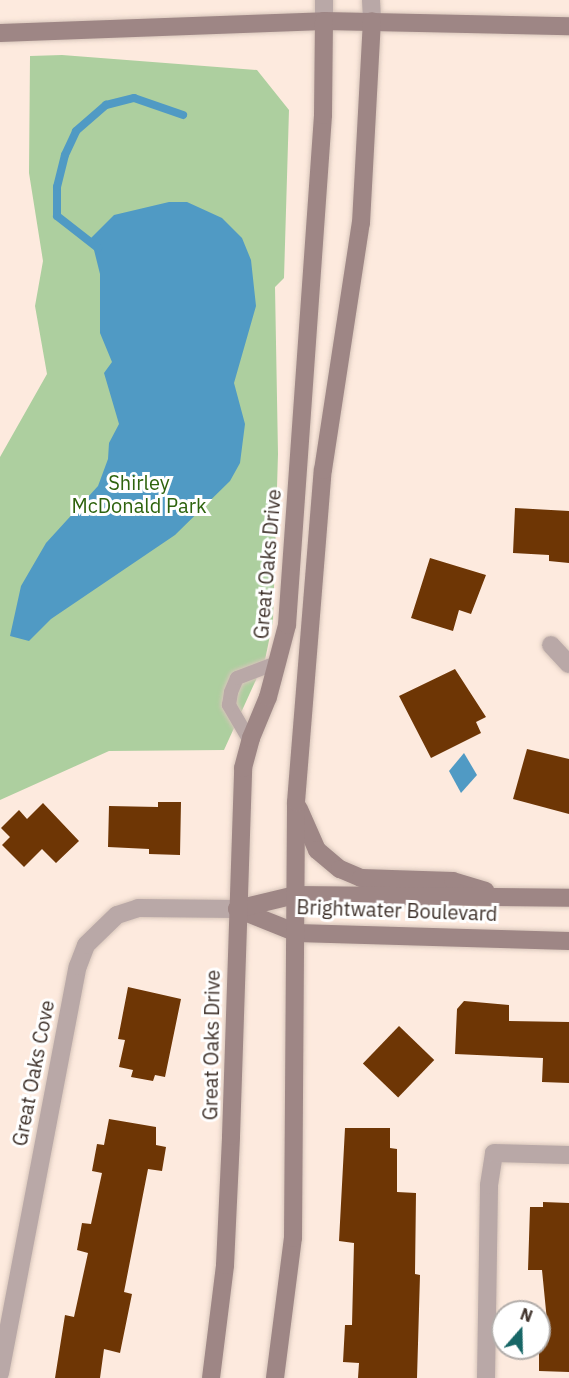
<!DOCTYPE html>
<style>
body{margin:0}
#map{position:relative;width:569px;height:1378px;overflow:hidden;background:#fdeade;font-family:"IBM Plex Sans",sans-serif}
div>[style]{position:absolute}
[style*='--x']{left:calc(var(--x)*1px);top:calc(var(--y)*1px);width:calc(var(--w)*1px);rotate:calc(var(--a)*1deg)}
.green>*{inset:0;background:#adcf9f}
.water>*{inset:0;background:#509ac4}
.stream>*{height:8px;margin:-4px;padding:0 4px;transform-origin:4px;border-radius:4px;background:#509ac4}
.building>*{inset:0;background:#6e3605;transform-origin:0 0}
.roads{filter:drop-shadow(0 0 2px #d7c5ba) drop-shadow(0 0 2px #d7c5ba)}
.lane>*{height:14px;margin:-7px;padding:0 7px;transform-origin:7px;border-radius:7px;background:#b9a8a7}
.street>*{height:18px;margin:-9px;padding:0 9px;transform-origin:9px;border-radius:9px;background:#b9a8a7}
.secondary>*{height:18px;margin:-9px;padding:0 9px;transform-origin:9px;border-radius:9px;background:#9e8685}
span{translate:-50% -50%;white-space:nowrap;text-align:center;line-height:1.15;-webkit-text-stroke:6px #fff;paint-order:stroke}
.park-label{font-size:20px;color:#2e630e}
.street-label{font-size:20px;color:#3f322b}
.north{position:absolute;left:491px;top:1300px;width:60px;height:60px;box-sizing:border-box;background:#fff;border:2px solid #b2adaa;border-radius:50%;rotate:20deg;font-size:16px;font-weight:700;line-height:24px;text-align:center;color:#3f322b}
.north::after{content:'';display:block;margin:auto;width:21px;height:27px;background:#176666;clip-path:polygon(50% 0,100% 100%,50% 72%,0 100%)}
</style>
<div id="map">
<div class="green">
<i style="clip-path:polygon(62px 55px,257px 70px,289px 110px,284px 278px,275px 287px,278px 454px,273px 621px,265px 660px,224px 750px,109px 751px,0 800px,0 457px,47px 374px,35px 306px,43px 261px,29px 173px,30px 56px)"></i>
</div>
<div class="water">
<i style="clip-path:polygon(169px 202px,187px 202px,222px 218px,242px 238px,251px 260px,256px 306px,234px 383px,245px 424px,240px 463px,230px 481px,175px 535px,51px 619px,29px 641px,10px 636px,21px 586px,46px 543px,98px 486px,108px 459px,109px 443px,119px 424px,104px 373px,112px 362px,100px 333px,100px 274px,91px 238px,114px 215px)"></i>
<i style="clip-path:polygon(464px 753px,477px 775px,461px 793px,449px 771px)"></i>
</div>
<div class="stream">
<i style="--x:98;--y:248;--w:52;--a:-142"></i>
<i style="--x:57;--y:216;--w:29;--a:-90"></i>
<i style="--x:57;--y:187;--w:33;--a:-76"></i>
<i style="--x:65;--y:155;--w:26;--a:-65"></i>
<i style="--x:76;--y:131;--w:40;--a:-41"></i>
<i style="--x:106;--y:105;--w:29;--a:-14"></i>
<i style="--x:134;--y:98;--w:52;--a:19.1"></i>
</div>
<div class="building">
<i style="clip-path:polygon(515px 508px,569px 511px,569px 563px,549px 561px,549px 555px,513px 553px)"></i>
<i style="clip-path:polygon(430px 558px,486px 575px,471px 614px,459px 610px,453px 631px,411px 618px)"></i>
<i style="clip-path:polygon(455px 669px,486px 717px,476px 722px,481px 733px,431px 758px,399px 696px)"></i>
<i style="clip-path:polygon(527px 749px,569px 759px,569px 814px,513px 799px)"></i>
<i style="clip-path:polygon(158px 802px,181px 802px,180px 855px,149px 854px,149px 849px,108px 847px,109px 806px,158px 807px)"></i>
<i style="clip-path:polygon(43px 803px,79px 841px,56px 863px,42px 849px,24px 867px,2px 845px,10px 837px,1px 828px,19px 810px,27px 819px)"></i>
<i style="clip-path:polygon(128px 987px,181px 999px,165px 1077px,155px 1075px,153px 1081px,131px 1077px,133px 1070px,119px 1067px,125px 1040px,118px 1039px)"></i>
<i style="clip-path:polygon(464px 1001px,509px 1005px,509px 1021px,569px 1022px,569px 1083px,542px 1082px,543px 1058px,455px 1054px,457px 1009px)"></i>
<i style="left:399px;top:1026px;width:49px;height:52px;rotate:44deg"></i>
<i style="clip-path:polygon(109px 1119px,156px 1127px,156px 1145px,166px 1147px,162px 1171px,148px 1169px,124px 1292px,132px 1294px,120px 1353px,104px 1349px,100px 1378px,55px 1378px,65px 1315px,74px 1317px,88px 1253px,77px 1250px,82px 1223px,91px 1224px,102px 1173px,92px 1171px,97px 1144px,104px 1145px)"></i>
<i style="clip-path:polygon(345px 1128px,390px 1128px,390px 1148px,397px 1149px,397px 1192px,416px 1193px,415px 1274px,420px 1275px,417px 1378px,358px 1378px,359px 1363px,343px 1362px,345px 1325px,352px 1325px,354px 1243px,339px 1241px)"></i>
<i style="clip-path:polygon(543px 1202px,569px 1203px,569px 1372px,539px 1371px,539px 1321px,547px 1321px,542px 1270px,528px 1270px,530px 1207px,543px 1207px)"></i>
</div>
<div class="roads">
<div class="lane">
<i style="--x:250;--y:741;--w:42;--a:-120.3"></i>
<i style="--x:229;--y:705;--w:13;--a:-81"></i>
<i style="--x:231;--y:692;--w:15;--a:-67"></i>
<i style="--x:237;--y:678;--w:45;--a:-20.9"></i>
</div>
<div class="street">
<i style="--x:324;--y:0;--w:21;--a:90"></i>
<i style="--x:371;--y:0;--w:21;--a:87"></i>
<i style="--x:551;--y:645;--w:26;--a:47"></i>
<i style="--x:0;--y:1373;--w:414;--a:-79.2"></i>
<i style="--x:78;--y:966;--w:22;--a:-69"></i>
<i style="--x:86;--y:945;--w:43;--a:-44.1"></i>
<i style="--x:117;--y:915;--w:22;--a:-18"></i>
<i style="--x:138;--y:908;--w:99;--a:0.6"></i>
<i style="--x:486;--y:1378;--w:193;--a:-89.1"></i>
<i style="--x:489;--y:1185;--w:32;--a:-81"></i>
<i style="--x:494;--y:1153;--w:75;--a:1.5"></i>
</div>
<div class="secondary">
<i style="--x:0;--y:33;--w:324;--a:-2.1"></i>
<i style="--x:324;--y:21;--w:245;--a:1.2"></i>
<i style="--x:299;--y:809;--w:45;--a:66.3"></i>
<i style="--x:317;--y:850;--w:30;--a:40"></i>
<i style="--x:340;--y:869;--w:23;--a:23"></i>
<i style="--x:361;--y:878;--w:92;--a:1.9"></i>
<i style="--x:453;--y:881;--w:34;--a:17"></i>
<i style="--x:237;--y:909;--w:65;--a:21.8"></i>
<i style="--x:297;--y:933;--w:272;--a:1.7"></i>
<i style="--x:237;--y:909;--w:60;--a:-13.6"></i>
<i style="--x:295;--y:895;--w:274;--a:0.6"></i>
<i style="--x:211;--y:1378;--w:114;--a:-82.9"></i>
<i style="--x:225;--y:1265;--w:129;--a:-87.3"></i>
<i style="--x:231;--y:1136;--w:368;--a:-88.1"></i>
<i style="--x:243;--y:768;--w:31;--a:-75"></i>
<i style="--x:251;--y:738;--w:44;--a:-67.5"></i>
<i style="--x:268;--y:697;--w:74;--a:-75.2"></i>
<i style="--x:287;--y:625;--w:511;--a:-85.96"></i>
<i style="--x:323;--y:115;--w:94;--a:-89.4"></i>
<i style="--x:275;--y:1378;--w:141;--a:-82.7"></i>
<i style="--x:293;--y:1238;--w:436;--a:-89.6"></i>
<i style="--x:296;--y:802;--w:333;--a:-85.4"></i>
<i style="--x:323;--y:470;--w:250;--a:-81.3"></i>
<i style="--x:361;--y:223;--w:202;--a:-86.9"></i>
</div>
</div>
<div class="park-label">
<span style="left:139px;top:494px">Shirley<br>McDonald Park</span>
</div>
<div class="street-label">
<span style="left:267px;top:564px;rotate:-85deg">Great Oaks Drive</span>
<span style="left:397px;top:910px;rotate:2deg">Brightwater Boulevard</span>
<span style="left:211px;top:1045px;rotate:-89deg">Great Oaks Drive</span>
<span style="left:33px;top:1073px;rotate:-79deg">Great Oaks Cove</span>
</div>
<div class="north">N</div>
</div>
